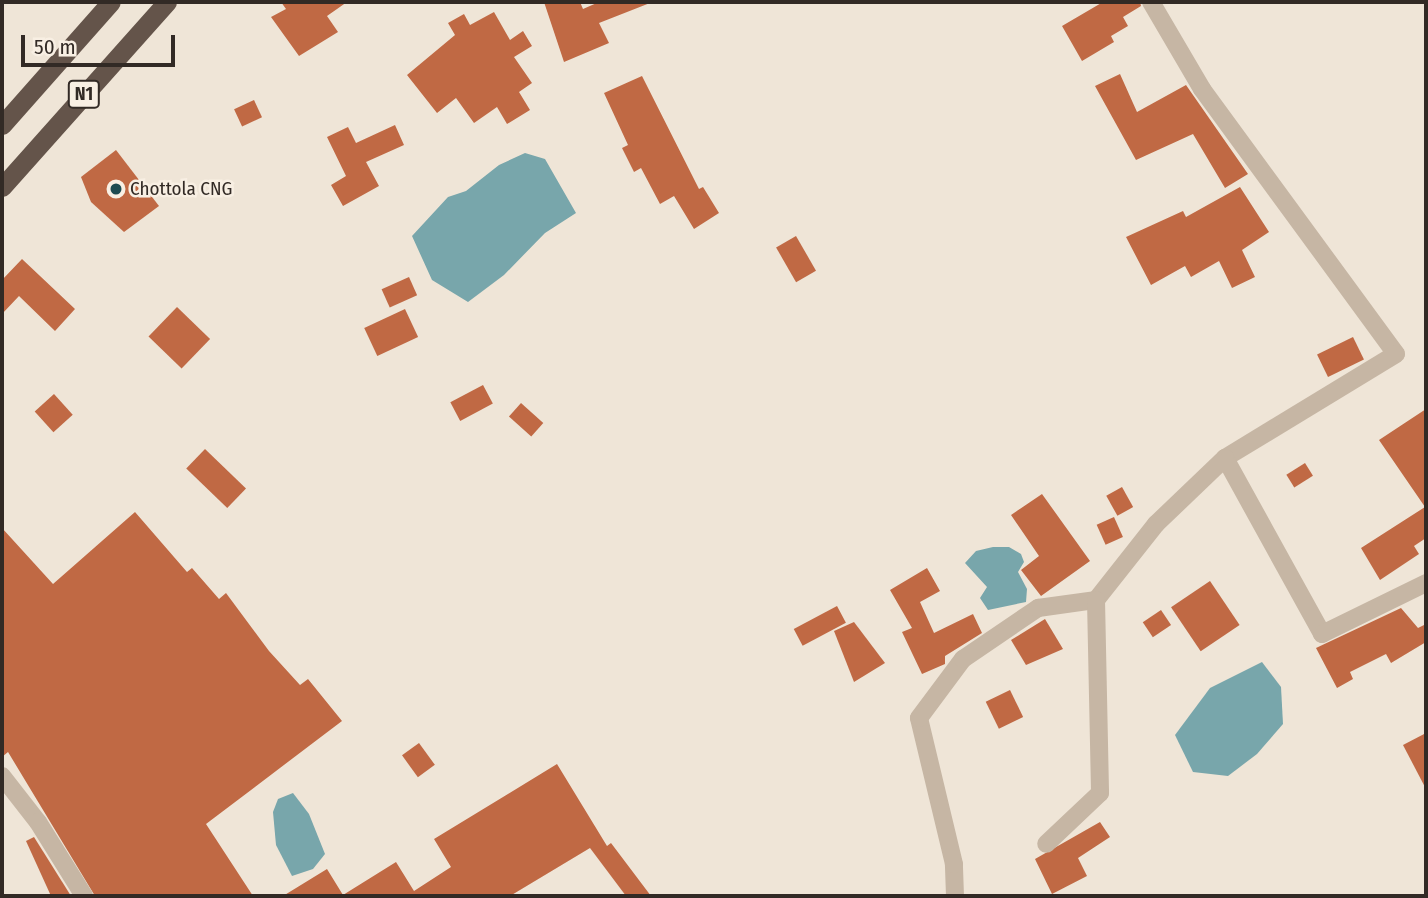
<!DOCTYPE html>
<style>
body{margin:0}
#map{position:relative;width:1428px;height:898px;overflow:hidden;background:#efe5d7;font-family:"Fira Sans Condensed",sans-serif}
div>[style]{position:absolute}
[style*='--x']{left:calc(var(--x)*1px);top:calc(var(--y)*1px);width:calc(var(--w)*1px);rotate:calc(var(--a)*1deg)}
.water>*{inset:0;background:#78a6ab}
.building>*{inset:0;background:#c06944;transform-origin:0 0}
.minor>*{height:18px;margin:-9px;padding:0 9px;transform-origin:9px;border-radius:9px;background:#c6b6a4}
.trunk>*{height:19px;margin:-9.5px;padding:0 9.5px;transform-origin:9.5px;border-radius:9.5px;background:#64544a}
.dots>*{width:19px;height:19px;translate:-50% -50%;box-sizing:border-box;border:4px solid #f8efe3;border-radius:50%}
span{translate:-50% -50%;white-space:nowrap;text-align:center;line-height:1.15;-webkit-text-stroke:5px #f8efe3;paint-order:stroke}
.shield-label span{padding:2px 5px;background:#f8efe3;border:2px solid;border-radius:5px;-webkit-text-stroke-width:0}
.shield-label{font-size:18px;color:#322a25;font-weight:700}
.poi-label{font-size:19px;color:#322a25}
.left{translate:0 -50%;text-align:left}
.frame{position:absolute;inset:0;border:4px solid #322a25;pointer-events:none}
.scale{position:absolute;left:21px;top:35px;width:154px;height:32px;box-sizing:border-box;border:4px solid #322a25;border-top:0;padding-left:9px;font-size:21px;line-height:24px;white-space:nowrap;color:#322a25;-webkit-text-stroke:5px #f8efe3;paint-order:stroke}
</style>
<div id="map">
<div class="water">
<i style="clip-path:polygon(525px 153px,545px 159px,576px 213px,545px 233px,504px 275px,468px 302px,432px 280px,412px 236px,448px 197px,466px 191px,499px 165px)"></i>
<i style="clip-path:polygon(993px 547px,1009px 547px,1021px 554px,1024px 562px,1018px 572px,1027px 589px,1026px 602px,988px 610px,980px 598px,987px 587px,965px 563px,976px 551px)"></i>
<i style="clip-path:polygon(1262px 662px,1281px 687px,1283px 724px,1257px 754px,1228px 776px,1193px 772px,1175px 735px,1210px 688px)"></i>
<i style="clip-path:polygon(293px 793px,309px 814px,325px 854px,313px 869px,292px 876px,276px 845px,273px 812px,278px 799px)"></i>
</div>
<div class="building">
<i style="clip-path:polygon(281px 2px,347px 2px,327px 16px,338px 32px,299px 56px,271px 17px,286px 9px)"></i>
<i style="clip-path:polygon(544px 2px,580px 2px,583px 9px,599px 2px,650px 3px,599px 23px,609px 43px,564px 62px)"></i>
<i style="clip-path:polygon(1103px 2px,1140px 2px,1141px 6px,1123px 17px,1128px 26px,1111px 36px,1114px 42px,1082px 61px,1062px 26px)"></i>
<i style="clip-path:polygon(494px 12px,510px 40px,523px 31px,532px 46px,514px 57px,532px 83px,519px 92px,530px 110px,507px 124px,497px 107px,474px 123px,456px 98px,437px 113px,407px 75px,455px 35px,448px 23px,464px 14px,470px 25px)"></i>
<i style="clip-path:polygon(1120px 74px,1137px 112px,1186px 85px,1248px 174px,1225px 188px,1193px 134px,1136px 160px,1095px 86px)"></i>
<i style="clip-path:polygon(642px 76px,699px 189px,703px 187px,719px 213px,694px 229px,674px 196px,660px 204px,641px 168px,634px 172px,622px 148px,628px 145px,604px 93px)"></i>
<i style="left:254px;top:100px;width:19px;height:22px;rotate:65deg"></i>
<i style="clip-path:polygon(395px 125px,404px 145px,366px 162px,379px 186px,343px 206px,331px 185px,346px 176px,327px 137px,348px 127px,356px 143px)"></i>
<i style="clip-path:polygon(116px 150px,159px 206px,124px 232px,91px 202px,81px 177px)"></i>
<i style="clip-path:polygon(1240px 187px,1269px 232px,1242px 250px,1255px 277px,1232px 288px,1219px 261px,1191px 277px,1185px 266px,1151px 285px,1126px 237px,1183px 211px,1186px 217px)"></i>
<i style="left:796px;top:236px;width:40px;height:23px;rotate:60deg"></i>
<i style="clip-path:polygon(22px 259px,75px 309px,55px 331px,19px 296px,2px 314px,2px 280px)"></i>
<i style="left:409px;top:277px;width:20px;height:30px;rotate:66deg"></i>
<i style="left:177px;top:307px;width:46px;height:41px;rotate:44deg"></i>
<i style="left:405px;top:309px;width:31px;height:45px;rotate:65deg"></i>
<i style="left:1353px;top:337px;width:25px;height:40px;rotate:64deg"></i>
<i style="left:483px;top:385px;width:21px;height:37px;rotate:62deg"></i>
<i style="left:54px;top:394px;width:28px;height:26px;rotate:48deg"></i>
<i style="left:521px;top:403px;width:30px;height:18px;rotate:42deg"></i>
<i style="clip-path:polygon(1426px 409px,1426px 538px,1414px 546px,1419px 554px,1380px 580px,1361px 548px,1425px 507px,1379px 440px)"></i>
<i style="left:205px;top:449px;width:57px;height:27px;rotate:44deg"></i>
<i style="left:1305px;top:463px;width:15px;height:22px;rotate:58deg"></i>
<i style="left:1122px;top:487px;width:23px;height:18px;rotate:61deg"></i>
<i style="clip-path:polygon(1042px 494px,1090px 561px,1041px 596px,1021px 570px,1039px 556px,1011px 515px)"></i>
<i style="clip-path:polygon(135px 512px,187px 572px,192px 568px,219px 599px,226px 593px,269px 651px,300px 685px,308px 679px,342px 721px,206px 824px,253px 896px,95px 896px,8px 752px,2px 757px,2px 528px,53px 584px)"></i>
<i style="left:1114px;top:517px;width:22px;height:19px;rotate:66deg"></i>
<i style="clip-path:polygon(927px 568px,940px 591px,920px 602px,934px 633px,973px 614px,982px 633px,945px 656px,945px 664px,922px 674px,902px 632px,912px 628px,890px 590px)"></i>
<i style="left:1210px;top:581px;width:53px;height:47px;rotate:56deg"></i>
<i style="left:837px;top:606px;width:19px;height:49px;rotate:62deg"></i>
<i style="clip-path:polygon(1401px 608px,1418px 628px,1426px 624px,1426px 642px,1391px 663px,1386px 654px,1350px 672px,1353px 679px,1337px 688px,1316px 648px)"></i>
<i style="left:1161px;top:610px;width:18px;height:22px;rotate:56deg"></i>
<i style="clip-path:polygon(1045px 619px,1063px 649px,1026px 665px,1011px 640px)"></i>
<i style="clip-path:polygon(854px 622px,885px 663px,854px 682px,834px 631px)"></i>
<i style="left:1010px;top:690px;width:30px;height:27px;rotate:64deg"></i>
<i style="clip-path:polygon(1426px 733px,1426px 789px,1403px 745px)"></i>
<i style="left:419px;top:743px;width:27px;height:21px;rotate:54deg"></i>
<i style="clip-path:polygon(557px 764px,607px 846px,611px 843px,651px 896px,626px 896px,590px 848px,510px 896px,283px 896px,327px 869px,343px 895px,396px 862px,414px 891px,451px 867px,434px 839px)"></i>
<i style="clip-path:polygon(1100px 822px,1110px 837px,1078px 858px,1087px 876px,1052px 894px,1035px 859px)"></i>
<i style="clip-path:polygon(34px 837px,71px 896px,51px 896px,26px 841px)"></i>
</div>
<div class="minor">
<i style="--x:1151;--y:2;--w:101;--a:59.6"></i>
<i style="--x:1202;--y:89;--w:328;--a:53.8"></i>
<i style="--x:1396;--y:354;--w:200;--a:148.7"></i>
<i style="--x:1225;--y:458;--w:201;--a:61.1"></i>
<i style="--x:1322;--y:634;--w:116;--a:-26.1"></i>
<i style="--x:1096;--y:600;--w:97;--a:-51.7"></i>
<i style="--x:1156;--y:524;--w:95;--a:-43.7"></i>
<i style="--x:2;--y:776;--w:58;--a:52"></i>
<i style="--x:38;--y:822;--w:87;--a:58.1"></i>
<i style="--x:955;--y:896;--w:32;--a:-92"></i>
<i style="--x:954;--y:864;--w:150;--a:-103.5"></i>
<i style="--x:919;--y:718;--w:74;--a:-53.3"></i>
<i style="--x:963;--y:659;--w:91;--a:-34.2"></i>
<i style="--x:1038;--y:608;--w:59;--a:-7.9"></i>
<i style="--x:1096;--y:600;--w:193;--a:88.8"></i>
<i style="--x:1100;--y:793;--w:74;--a:136.6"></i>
</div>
<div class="trunk">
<i style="--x:2;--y:125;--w:164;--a:-48.5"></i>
<i style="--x:2;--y:187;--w:248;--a:-48.3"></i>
</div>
<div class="dots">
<i style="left:116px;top:189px;background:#1d4b51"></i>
</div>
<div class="shield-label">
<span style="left:84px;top:94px">N1</span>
</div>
<div class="poi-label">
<span class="left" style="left:130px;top:189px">Chottola CNG</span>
</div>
<div class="frame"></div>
<div class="scale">50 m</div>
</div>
